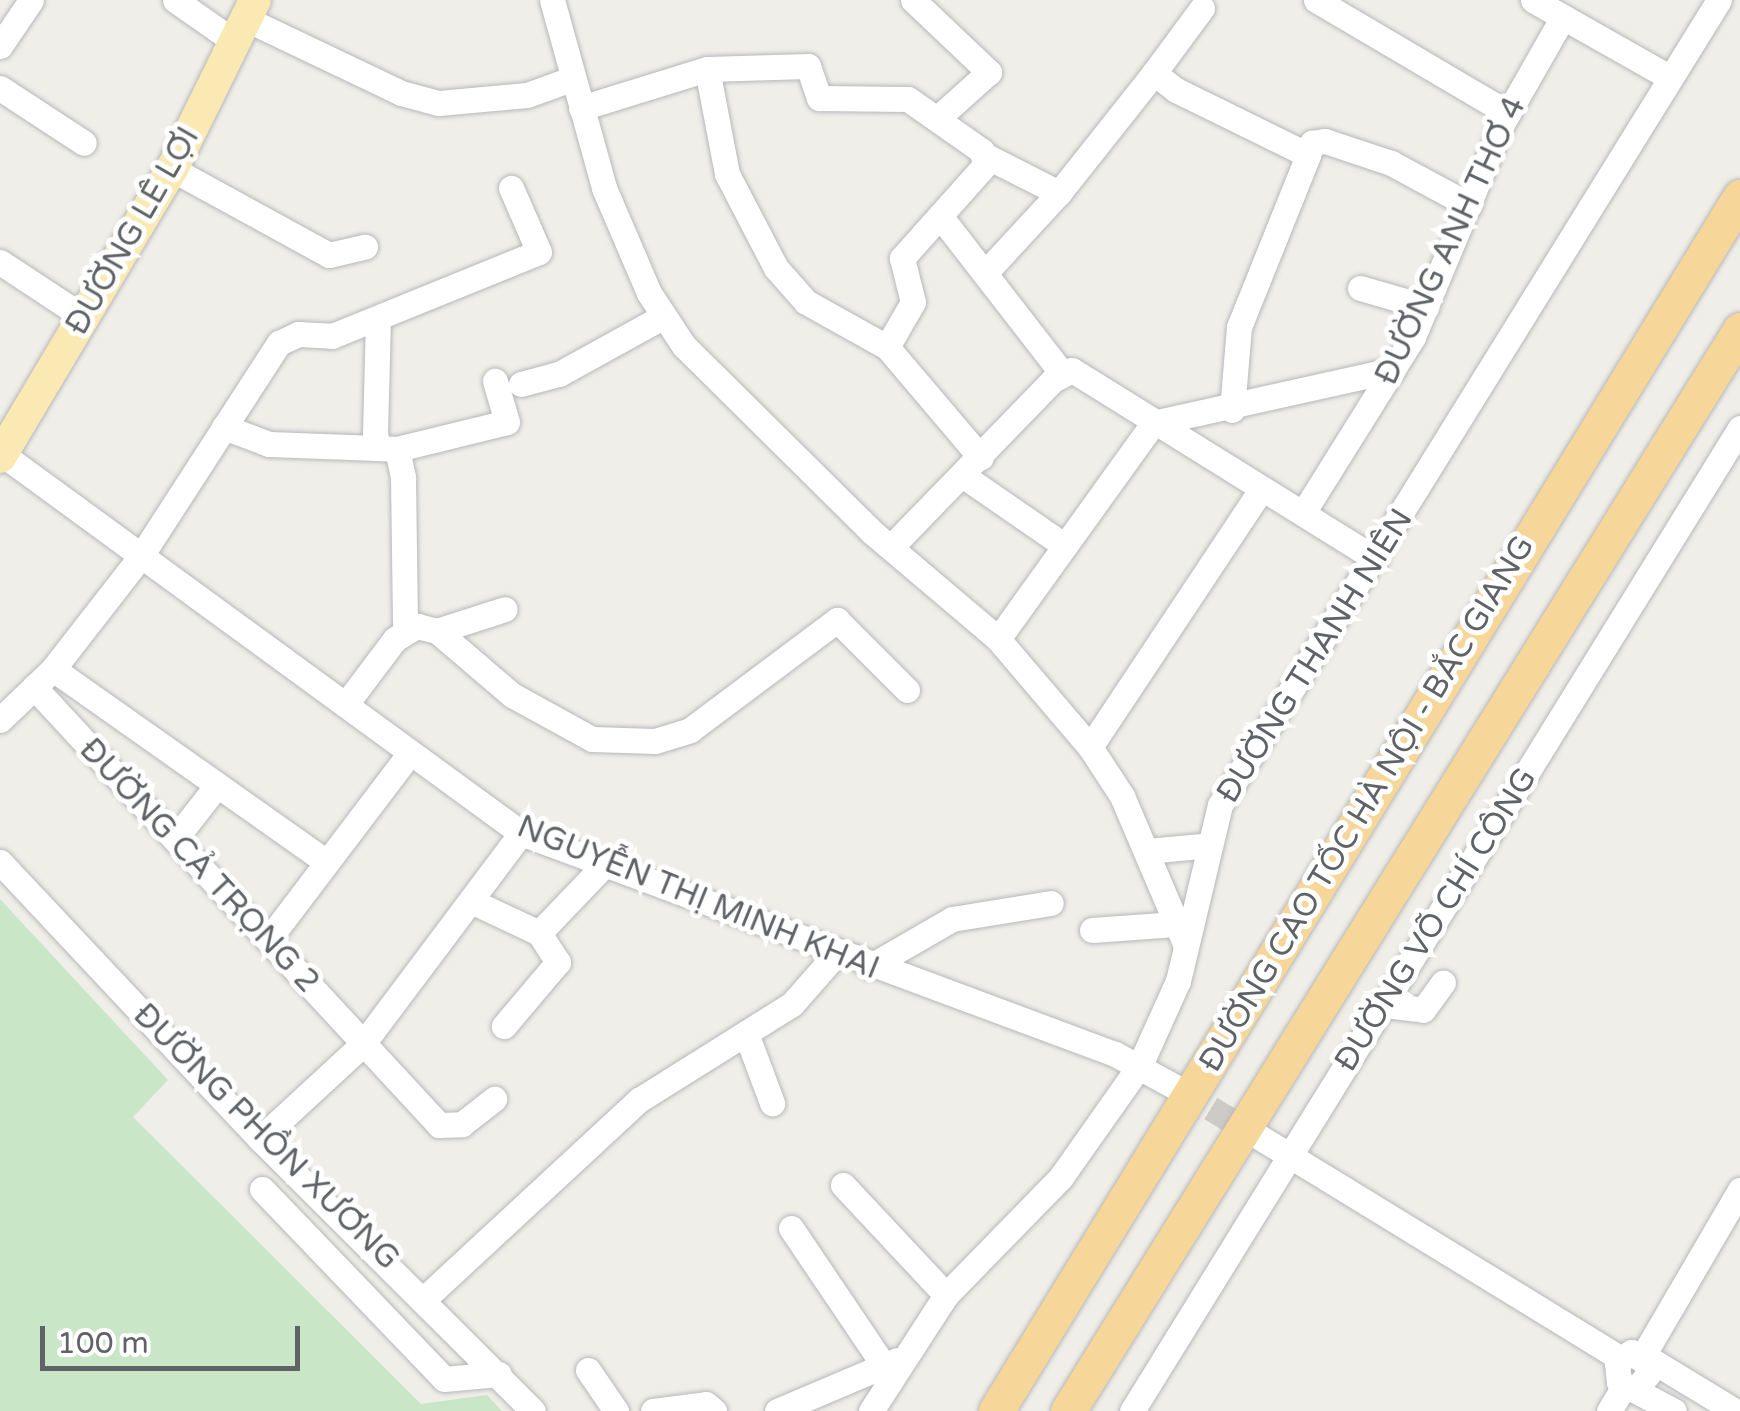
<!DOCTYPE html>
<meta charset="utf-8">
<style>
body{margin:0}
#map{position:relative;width:1740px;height:1411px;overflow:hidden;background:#f0eee8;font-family:"Varela Round",sans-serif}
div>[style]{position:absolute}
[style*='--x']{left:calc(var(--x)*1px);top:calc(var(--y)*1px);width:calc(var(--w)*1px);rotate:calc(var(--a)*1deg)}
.green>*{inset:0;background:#c9e6c6}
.minor-tunnel>*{height:25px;margin-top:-12.5px;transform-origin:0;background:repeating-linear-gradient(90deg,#cccbc8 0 25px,transparent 0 37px)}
.roads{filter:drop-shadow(0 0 2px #b5b8bb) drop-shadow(0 0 2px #b5b8bb)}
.minor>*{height:25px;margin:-12.5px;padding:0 12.5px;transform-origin:12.5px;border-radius:12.5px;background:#fff}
.major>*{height:32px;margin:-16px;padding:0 16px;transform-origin:16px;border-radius:16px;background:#fae9b3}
.highway>*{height:35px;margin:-17.5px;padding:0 17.5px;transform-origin:17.5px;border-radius:17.5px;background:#f6d799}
span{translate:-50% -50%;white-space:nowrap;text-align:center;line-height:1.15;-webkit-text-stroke:10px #fff;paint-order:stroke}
.street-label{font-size:32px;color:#5f6367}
.scale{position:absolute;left:40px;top:1326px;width:260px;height:45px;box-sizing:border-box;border:5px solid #5f6367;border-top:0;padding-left:12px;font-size:30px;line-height:35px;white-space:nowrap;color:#5f6367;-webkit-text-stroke:8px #fff;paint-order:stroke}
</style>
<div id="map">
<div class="green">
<i style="clip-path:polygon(0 899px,168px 1080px,133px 1117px,421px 1404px,487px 1395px,502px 1411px,0 1411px)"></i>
</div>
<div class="minor-tunnel">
<i style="--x:1179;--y:1089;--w:90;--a:30.9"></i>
</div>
<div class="roads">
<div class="minor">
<i style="--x:175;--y:0;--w:73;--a:35"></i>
<i style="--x:552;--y:0;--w:195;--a:74.5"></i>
<i style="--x:604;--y:188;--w:114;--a:66.8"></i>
<i style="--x:649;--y:293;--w:64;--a:56.6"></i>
<i style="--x:684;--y:346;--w:264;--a:44.7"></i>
<i style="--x:872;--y:532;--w:165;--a:40.3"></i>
<i style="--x:998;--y:639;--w:142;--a:49.6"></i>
<i style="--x:1090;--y:747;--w:59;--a:56.9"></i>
<i style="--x:1122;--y:796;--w:163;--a:66.9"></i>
<i style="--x:913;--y:0;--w:105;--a:43.5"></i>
<i style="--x:989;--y:72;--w:67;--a:138"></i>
<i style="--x:1316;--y:0;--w:223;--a:30.5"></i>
<i style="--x:1533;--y:0;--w:156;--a:29.5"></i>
<i style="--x:1202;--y:8;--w:81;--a:126.4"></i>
<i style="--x:1154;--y:73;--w:28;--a:38"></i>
<i style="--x:1176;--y:90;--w:147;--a:26.2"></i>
<i style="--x:1308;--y:155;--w:13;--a:-72"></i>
<i style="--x:1312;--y:143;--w:13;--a:-9"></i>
<i style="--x:1325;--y:141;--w:70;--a:18.4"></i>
<i style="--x:1391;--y:163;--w:89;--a:28.3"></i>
<i style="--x:246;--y:19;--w:172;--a:25.5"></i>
<i style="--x:401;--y:93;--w:39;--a:15"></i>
<i style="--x:439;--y:103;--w:88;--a:-5.2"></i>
<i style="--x:527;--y:95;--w:47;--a:-20"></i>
<i style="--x:0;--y:46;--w:55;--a:-56"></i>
<i style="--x:707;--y:69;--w:107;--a:79.2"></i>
<i style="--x:727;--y:174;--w:106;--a:62.5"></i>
<i style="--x:776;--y:268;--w:45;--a:48.6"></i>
<i style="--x:806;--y:302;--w:93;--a:29.1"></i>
<i style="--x:0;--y:88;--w:100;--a:33.2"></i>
<i style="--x:581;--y:108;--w:132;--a:-17.2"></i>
<i style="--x:707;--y:69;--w:101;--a:-1.7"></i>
<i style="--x:808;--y:66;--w:34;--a:71"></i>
<i style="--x:819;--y:98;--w:89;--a:0.6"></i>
<i style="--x:908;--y:99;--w:90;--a:35.1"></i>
<i style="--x:982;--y:151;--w:14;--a:78"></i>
<i style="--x:985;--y:165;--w:125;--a:131.7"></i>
<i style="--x:902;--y:258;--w:45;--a:76"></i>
<i style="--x:913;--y:302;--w:52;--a:120"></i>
<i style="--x:887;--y:347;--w:145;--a:49.7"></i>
<i style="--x:986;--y:156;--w:82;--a:26.9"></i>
<i style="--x:1059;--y:193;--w:153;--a:-51.6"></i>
<i style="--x:172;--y:169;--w:179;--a:28.7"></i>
<i style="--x:329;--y:255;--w:37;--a:-13"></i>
<i style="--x:940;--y:216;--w:199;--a:52.2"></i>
<i style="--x:0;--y:262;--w:102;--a:33.4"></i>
<i style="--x:986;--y:272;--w:108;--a:-47.3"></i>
<i style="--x:1360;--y:288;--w:69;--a:16.1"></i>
<i style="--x:378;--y:319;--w:112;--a:91.5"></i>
<i style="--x:375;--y:431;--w:17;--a:83"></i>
<i style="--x:377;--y:448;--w:20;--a:3"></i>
<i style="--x:397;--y:449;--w:30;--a:78"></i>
<i style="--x:403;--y:478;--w:152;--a:89.2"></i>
<i style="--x:521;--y:384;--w:39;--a:-15"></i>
<i style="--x:559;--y:374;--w:120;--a:-28.9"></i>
<i style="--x:1232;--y:410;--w:83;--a:-85.2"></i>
<i style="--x:1239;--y:327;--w:185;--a:-68.1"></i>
<i style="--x:224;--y:427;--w:48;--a:20.7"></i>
<i style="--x:269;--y:444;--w:108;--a:2.1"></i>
<i style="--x:397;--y:449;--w:113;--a:-13.8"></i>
<i style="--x:507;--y:422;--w:43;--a:-106.3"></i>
<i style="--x:2;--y:454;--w:643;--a:36.14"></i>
<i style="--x:521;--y:833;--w:634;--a:20.41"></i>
<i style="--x:1115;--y:1054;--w:73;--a:28.7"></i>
<i style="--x:965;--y:477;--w:121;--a:34.6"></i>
<i style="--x:1303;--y:513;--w:208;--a:-58"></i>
<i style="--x:1413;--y:337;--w:233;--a:-67.3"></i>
<i style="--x:1503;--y:122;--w:121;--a:-60.3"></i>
<i style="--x:892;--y:546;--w:231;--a:-45.9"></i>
<i style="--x:1053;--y:380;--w:21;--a:-28"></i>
<i style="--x:1072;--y:370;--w:358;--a:31.9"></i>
<i style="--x:437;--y:631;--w:71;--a:-17.9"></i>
<i style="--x:998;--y:639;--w:266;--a:-54.3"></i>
<i style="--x:1153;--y:423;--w:245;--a:-12.5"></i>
<i style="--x:53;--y:669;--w:333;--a:35.2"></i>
<i style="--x:34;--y:687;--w:597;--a:47.24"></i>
<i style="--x:439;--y:1125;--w:23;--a:-2"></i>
<i style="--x:462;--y:1124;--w:41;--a:-38"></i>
<i style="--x:346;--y:704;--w:81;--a:-53"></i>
<i style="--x:395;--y:639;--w:26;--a:-31"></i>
<i style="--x:417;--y:626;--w:21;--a:14"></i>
<i style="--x:437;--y:631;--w:99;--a:40.5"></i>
<i style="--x:512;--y:695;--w:91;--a:28.8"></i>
<i style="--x:592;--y:739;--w:63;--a:1.8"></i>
<i style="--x:655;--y:741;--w:37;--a:-17"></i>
<i style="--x:690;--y:730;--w:184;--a:-36.8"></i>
<i style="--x:837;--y:620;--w:99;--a:45"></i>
<i style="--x:0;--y:720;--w:74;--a:-43.9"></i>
<i style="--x:53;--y:669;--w:143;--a:-52.1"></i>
<i style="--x:141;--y:556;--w:254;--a:-57.1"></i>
<i style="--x:279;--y:343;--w:21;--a:-25"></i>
<i style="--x:298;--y:334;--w:34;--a:3"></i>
<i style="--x:332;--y:336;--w:223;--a:-22.1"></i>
<i style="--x:539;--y:252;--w:70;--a:-113.6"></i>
<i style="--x:1090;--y:747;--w:309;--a:-56.4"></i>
<i style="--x:175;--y:839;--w:63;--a:-52"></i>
<i style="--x:1147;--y:851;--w:63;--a:-5.4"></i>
<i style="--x:0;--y:862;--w:380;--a:46.8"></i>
<i style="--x:260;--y:1139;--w:385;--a:44.9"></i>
<i style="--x:471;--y:901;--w:75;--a:25.2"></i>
<i style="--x:539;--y:933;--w:35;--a:57"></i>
<i style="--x:558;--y:962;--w:84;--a:130.2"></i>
<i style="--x:1092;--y:930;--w:84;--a:-4.1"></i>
<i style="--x:539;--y:933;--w:93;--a:-46.3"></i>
<i style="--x:268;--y:940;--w:235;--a:-52.8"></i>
<i style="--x:869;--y:967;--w:96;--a:-30"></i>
<i style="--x:952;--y:919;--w:100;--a:-9.2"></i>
<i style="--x:1385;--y:1005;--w:38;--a:7"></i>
<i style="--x:1423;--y:1010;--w:34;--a:-54"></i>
<i style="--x:747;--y:1036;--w:72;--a:69.5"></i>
<i style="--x:1256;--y:1135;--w:427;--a:31.5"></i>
<i style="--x:260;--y:1139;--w:139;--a:-42.7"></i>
<i style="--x:362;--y:1045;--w:265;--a:-53.1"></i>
<i style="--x:843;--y:1185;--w:151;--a:46.9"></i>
<i style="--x:262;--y:1189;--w:263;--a:46.2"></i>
<i style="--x:444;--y:1379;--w:55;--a:-5.2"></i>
<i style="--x:791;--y:1228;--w:166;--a:56"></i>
<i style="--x:425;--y:1298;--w:292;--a:-42.8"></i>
<i style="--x:639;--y:1100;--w:181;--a:-32.1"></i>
<i style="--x:792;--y:1004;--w:67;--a:-48.7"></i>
<i style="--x:1644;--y:1354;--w:190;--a:-59.7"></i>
<i style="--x:1651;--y:1360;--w:98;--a:31.3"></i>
<i style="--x:588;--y:1370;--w:50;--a:55.7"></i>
<i style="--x:1636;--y:1389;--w:27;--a:-51"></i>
<i style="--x:1653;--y:1368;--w:27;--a:-144"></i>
<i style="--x:1631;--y:1352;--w:18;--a:142"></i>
<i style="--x:1617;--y:1363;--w:19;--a:84"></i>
<i style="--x:1619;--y:1382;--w:62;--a:27.8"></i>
<i style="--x:653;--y:1411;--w:53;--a:-7.5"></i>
<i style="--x:706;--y:1404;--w:11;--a:41"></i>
<i style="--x:777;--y:1411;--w:130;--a:-23"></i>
<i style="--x:871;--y:1411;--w:138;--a:-57.1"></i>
<i style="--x:946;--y:1295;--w:165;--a:-45.7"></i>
<i style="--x:1061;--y:1177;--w:137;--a:-54.8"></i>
<i style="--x:1140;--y:1065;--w:92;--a:-65.7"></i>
<i style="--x:1178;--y:981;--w:181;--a:-76.6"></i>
<i style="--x:1220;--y:805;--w:947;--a:-58.21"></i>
<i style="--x:1132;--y:1411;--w:1156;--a:-58.26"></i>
<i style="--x:1609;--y:1411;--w:29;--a:-59"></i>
</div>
<div class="major">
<i style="--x:0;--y:457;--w:335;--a:-59.2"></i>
<i style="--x:172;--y:169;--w:188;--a:-63.8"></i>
</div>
<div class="highway">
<i style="--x:996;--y:1411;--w:1424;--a:-58.5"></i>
<i style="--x:1068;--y:1411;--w:1273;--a:-58.13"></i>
</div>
</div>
<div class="street-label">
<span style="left:133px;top:231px;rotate:-60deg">ĐƯỜNG LÊ LỢI</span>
<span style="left:1451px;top:241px;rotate:-65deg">ĐƯỜNG ANH THƠ 4</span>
<span style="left:1315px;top:656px;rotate:-58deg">ĐƯỜNG THANH NIÊN</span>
<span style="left:1367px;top:804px;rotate:-59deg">ĐƯỜNG CAO TỐC HÀ NỘI - BẮC GIANG</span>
<span style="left:199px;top:866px;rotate:47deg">ĐƯỜNG CẢ TRỌNG 2</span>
<span style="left:698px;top:898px;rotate:22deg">NGUYỄN THỊ MINH KHAI</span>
<span style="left:1436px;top:920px;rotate:-58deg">ĐƯỜNG VÕ CHÍ CÔNG</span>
<span style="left:266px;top:1137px;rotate:45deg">ĐƯỜNG PHỒN XƯƠNG</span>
</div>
<div class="scale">100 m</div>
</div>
